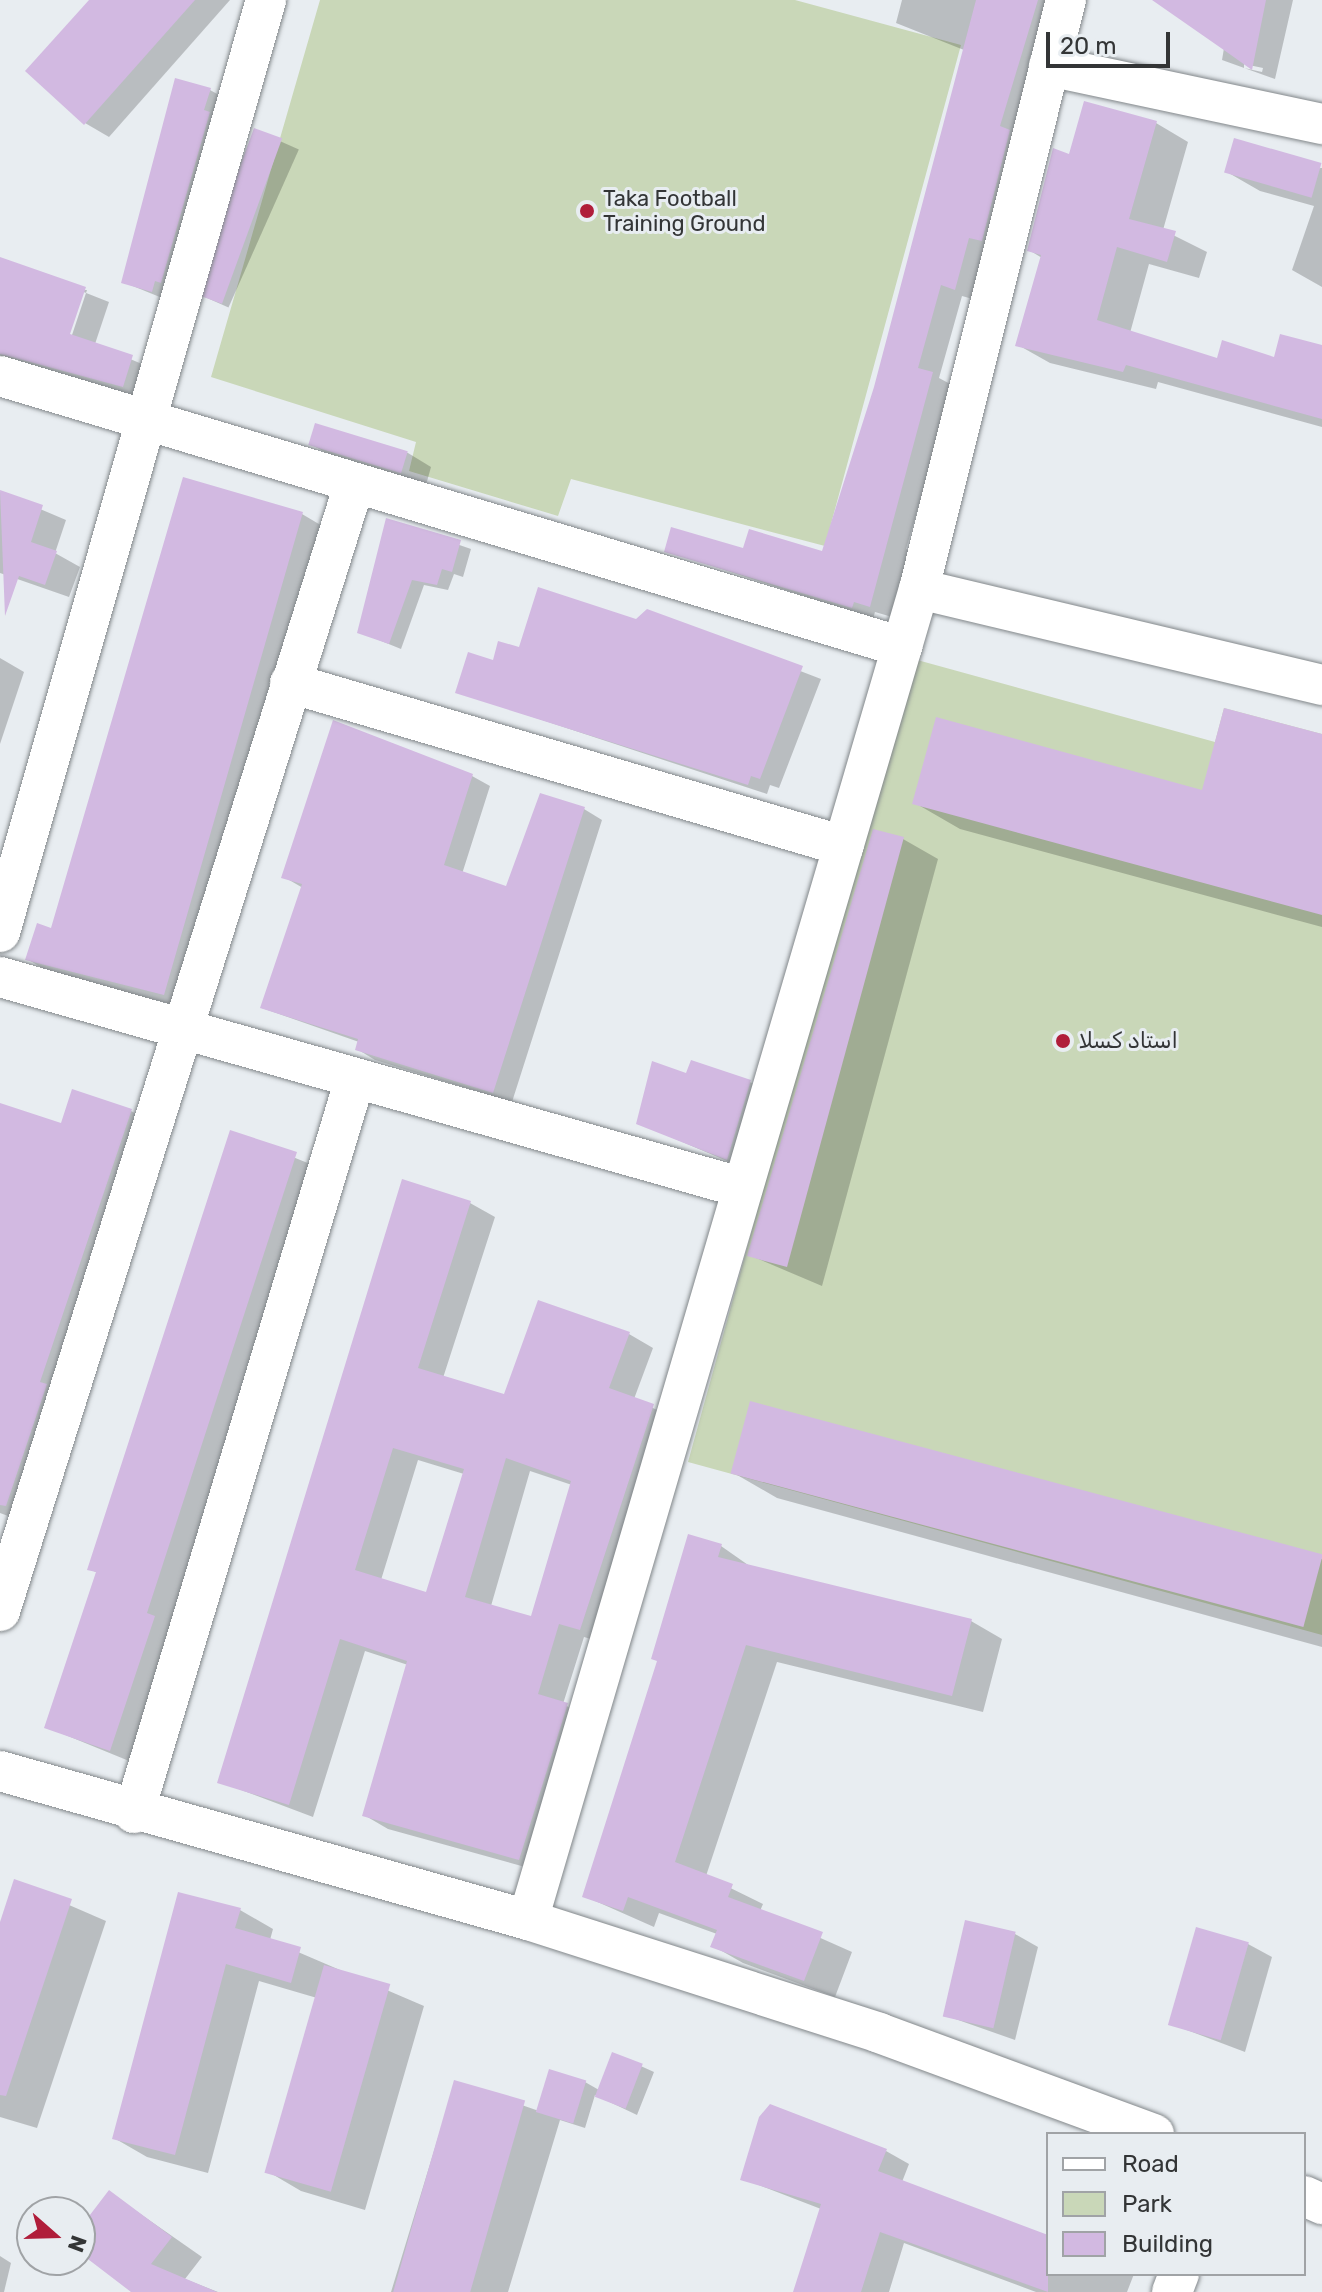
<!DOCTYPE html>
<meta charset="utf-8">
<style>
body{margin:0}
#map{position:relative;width:1322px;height:2292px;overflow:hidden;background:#e8edf1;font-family:Rubik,Vazirmatn,sans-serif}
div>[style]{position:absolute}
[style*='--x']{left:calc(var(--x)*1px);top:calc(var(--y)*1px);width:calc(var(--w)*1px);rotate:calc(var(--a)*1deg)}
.green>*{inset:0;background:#c9d7b8}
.shadow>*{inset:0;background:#0003;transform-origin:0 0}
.building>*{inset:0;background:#d2b9e1;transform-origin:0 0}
.roads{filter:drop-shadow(0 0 2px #82878a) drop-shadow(0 0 2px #82878a)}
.minor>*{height:40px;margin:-20px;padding:0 20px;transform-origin:20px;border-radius:20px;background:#fff}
.dots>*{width:22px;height:22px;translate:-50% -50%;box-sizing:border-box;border:4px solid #e8edf1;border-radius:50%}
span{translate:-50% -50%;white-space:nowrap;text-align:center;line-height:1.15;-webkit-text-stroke:6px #e8edf1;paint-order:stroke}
.poi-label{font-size:22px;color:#333536}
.left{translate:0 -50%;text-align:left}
.legend{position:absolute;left:1046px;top:2132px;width:260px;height:144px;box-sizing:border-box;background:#e8edf1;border:2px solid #a0a3a6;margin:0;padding:10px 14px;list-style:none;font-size:24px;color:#333536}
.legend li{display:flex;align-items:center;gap:16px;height:40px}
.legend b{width:40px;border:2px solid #a0a3a6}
.north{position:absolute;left:16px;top:2196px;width:80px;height:80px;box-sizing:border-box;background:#e8edf1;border:2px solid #a0a3a6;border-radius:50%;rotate:110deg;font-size:22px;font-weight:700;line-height:32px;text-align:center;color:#333536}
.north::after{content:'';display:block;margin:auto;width:28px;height:36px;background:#b01d3a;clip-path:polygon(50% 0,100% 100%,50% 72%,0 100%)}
.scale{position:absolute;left:1046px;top:32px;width:124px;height:36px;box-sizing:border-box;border:4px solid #333536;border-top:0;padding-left:10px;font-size:24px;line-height:28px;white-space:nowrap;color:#333536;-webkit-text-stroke:6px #e8edf1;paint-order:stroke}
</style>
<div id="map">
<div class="green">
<i style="clip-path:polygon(320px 0,795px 0,961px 45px,825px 546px,571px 479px,558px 516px,409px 471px,416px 442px,211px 377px)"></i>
<i style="clip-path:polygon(910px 658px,1215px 742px,1224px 708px,1322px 734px,1322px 1635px,688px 1462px)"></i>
</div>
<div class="shadow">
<i style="clip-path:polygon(90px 0,230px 0,109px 137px,85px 123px)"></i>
<i style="clip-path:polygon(902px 0,1058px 0,976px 300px,962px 296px,939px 378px,954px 386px,906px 549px,912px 552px,892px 617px,875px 612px,873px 619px,667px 551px,823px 554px,876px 387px,964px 50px,896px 23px)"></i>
<i style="clip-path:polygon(evenodd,1156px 0,1293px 0,1275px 79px,1222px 60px,1224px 48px,1156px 0,1244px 64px,1263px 68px,1262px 72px,1244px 68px,1244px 64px)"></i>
<i style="clip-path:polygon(210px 90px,230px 101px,172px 302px,123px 282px)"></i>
<i style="clip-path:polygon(1156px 123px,1188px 142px,1163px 230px,1207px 252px,1199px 278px,1149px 264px,1130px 333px,1219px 361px,1275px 359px,1322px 347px,1322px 427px,1158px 382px,1156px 389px,1050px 363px,1018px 345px,1042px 258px,1029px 250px,1070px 157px)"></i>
<i style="left:255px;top:130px;width:48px;height:173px;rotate:24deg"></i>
<i style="clip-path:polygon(1322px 168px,1322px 287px,1292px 270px,1314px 206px,1260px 191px,1227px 172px)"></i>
<i style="clip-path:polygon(evenodd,0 259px,109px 302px,95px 344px,156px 370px,147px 400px,0 364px,0 259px,83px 290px,87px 290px,69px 344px,65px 343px,83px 290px)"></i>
<i style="clip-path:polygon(316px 425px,408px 453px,431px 467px,426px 485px,334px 457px,310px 444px)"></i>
<i style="clip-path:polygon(0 492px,66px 520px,55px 553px,80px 567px,69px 597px,0 573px)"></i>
<i style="clip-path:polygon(302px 514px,329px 530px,191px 1009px,54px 975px,27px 959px,53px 930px)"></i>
<i style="clip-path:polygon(387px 520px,471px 549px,463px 577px,454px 574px,448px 590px,424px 585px,401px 649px,359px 632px)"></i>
<i style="clip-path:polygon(647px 612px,821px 679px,779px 788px,770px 785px,767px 794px,457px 692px,520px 649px,637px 621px)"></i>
<i style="clip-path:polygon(0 658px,24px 672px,0 744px)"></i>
<i style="clip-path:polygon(1322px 736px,1322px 927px,960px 829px,915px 803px,1204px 792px)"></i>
<i style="clip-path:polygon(472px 776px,490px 786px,462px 874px,508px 889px,584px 809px,602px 820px,512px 1102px,375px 1060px,357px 1049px,359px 1042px,262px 1008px,303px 888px,284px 877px)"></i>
<i style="clip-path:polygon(903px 839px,938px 859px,822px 1286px,749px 1255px)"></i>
<i style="clip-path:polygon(687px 1076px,750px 1082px,771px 1094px,748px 1170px,638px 1123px)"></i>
<i style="clip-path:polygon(0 1105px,62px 1126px,131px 1111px,161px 1128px,35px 1526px,0 1513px)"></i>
<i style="clip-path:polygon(231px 1132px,320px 1168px,134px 1763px,46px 1727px,98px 1573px,89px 1569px)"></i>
<i style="clip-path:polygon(evenodd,470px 1203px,495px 1217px,443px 1378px,505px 1397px,629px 1334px,653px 1348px,634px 1399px,678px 1420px,604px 1643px,584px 1637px,563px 1704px,591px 1719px,543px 1872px,388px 1829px,364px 1815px,408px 1665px,365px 1651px,313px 1817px,220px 1782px,470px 1203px,418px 1460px,464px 1474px,427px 1594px,381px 1580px,418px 1460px,470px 1203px,530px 1471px,572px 1485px,533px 1618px,491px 1606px,530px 1471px)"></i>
<i style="clip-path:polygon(732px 1472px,1322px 1559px,1322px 1647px,777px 1498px)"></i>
<i style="clip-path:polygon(721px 1546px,751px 1567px,971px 1621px,1002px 1639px,983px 1712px,777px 1662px,706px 1876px,763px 1904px,760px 1911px,852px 1952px,835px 1997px,743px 1963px,713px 1946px,717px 1934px,659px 1913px,654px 1927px,584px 1896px)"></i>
<i style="clip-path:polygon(16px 1882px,106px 1921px,37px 2128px,0 2117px,0 1928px)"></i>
<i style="clip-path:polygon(240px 1910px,273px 1929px,270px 1940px,424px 2006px,365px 2210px,301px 2191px,267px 2171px,317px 1998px,259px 1981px,208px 2173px,147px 2157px,114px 2138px)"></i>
<i style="clip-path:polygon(1015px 1934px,1038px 1947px,1015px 2040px,944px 2015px)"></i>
<i style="clip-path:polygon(1248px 1944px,1272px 1957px,1245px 2052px,1171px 2024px)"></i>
<i style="clip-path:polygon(614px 2054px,654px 2072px,637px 2115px,595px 2095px,585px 2128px,560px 2120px,508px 2292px,391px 2292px,455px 2082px,539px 2111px,585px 2082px,599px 2090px)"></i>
<i style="clip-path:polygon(886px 2151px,909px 2164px,902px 2182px,1048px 2237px,1048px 2274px,1134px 2274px,1127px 2292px,1036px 2292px,904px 2243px,889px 2292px,795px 2292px,821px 2209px,743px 2179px)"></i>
<i style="clip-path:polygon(109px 2192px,202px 2257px,185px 2279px,218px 2292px,135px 2292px,80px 2250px,80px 2231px)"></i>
<i style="clip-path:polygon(0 2256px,11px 2263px,4px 2292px,0 2292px)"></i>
</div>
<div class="building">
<i style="clip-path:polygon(89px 0,195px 0,84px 125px,25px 71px)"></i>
<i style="clip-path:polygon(976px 0,1038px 0,1000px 126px,1010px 130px,982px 241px,969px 238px,955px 290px,941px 285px,918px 368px,933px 372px,870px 607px,854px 602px,852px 608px,664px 552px,671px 527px,743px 548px,749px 529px,822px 551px,874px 387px)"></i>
<i style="clip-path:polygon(1152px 0,1266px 0,1252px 70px,1231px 55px)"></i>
<i style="clip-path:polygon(175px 78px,211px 88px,204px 110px,210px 112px,161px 283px,155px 281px,152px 292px,121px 283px)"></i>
<i style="clip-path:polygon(1084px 101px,1157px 121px,1129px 219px,1176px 231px,1167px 262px,1117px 247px,1097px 320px,1217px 358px,1222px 340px,1274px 357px,1280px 334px,1322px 345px,1322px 419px,1126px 365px,1123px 372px,1015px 346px,1041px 255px,1027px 251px,1053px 148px,1069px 154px)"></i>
<i style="left:254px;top:128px;width:30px;height:176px;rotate:20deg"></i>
<i style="left:1234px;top:138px;width:91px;height:36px;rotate:16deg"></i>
<i style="clip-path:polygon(0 257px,86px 287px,70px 334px,133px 355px,123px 387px,0 354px)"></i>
<i style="left:315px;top:423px;width:97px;height:23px;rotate:17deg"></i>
<i style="clip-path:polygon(183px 477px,303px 512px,164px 995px,25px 960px,37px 923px,51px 928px)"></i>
<i style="clip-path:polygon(0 490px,43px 505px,31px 542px,57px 551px,45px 585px,19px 576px,5px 616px)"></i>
<i style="clip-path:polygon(386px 518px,461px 540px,452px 572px,442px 569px,437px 585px,412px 580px,389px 644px,357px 633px)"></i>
<i style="clip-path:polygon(538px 587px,636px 619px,647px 609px,803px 666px,760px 779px,751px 776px,748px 785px,455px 693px,468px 652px,493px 660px,498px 641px,519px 647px)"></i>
<i style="clip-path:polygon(1224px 708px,1322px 734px,1322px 915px,912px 804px,936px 717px,1202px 790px)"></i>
<i style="clip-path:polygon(333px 720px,473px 774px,444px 865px,506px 886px,540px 793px,585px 807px,493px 1093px,355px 1050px,358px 1039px,260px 1008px,302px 884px,281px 878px)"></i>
<i style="clip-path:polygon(873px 829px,904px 837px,787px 1267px,747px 1256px)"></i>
<i style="clip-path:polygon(691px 1060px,751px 1080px,727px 1160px,636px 1124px,652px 1061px,686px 1073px)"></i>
<i style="clip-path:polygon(72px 1089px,132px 1109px,40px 1382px,47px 1384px,6px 1506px,0 1505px,0 1103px,61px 1123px)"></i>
<i style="clip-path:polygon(230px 1130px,297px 1152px,147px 1613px,155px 1616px,110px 1751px,44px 1728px,96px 1572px,87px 1570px)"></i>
<i style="clip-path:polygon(evenodd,402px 1179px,471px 1201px,418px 1368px,504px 1394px,538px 1300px,630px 1332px,609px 1388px,654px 1404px,580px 1630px,559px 1624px,538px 1694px,568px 1703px,519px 1860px,362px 1816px,407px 1661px,340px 1639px,289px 1805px,217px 1783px,402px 1179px,393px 1448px,464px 1469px,426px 1592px,355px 1570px,393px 1448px,402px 1179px,506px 1458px,571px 1481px,531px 1616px,465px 1597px,506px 1458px)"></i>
<i style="left:750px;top:1401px;width:593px;height:75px;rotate:15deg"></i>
<i style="clip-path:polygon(688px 1534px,722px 1544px,718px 1557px,972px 1619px,952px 1696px,746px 1645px,675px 1862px,733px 1884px,728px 1897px,823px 1932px,804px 1981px,710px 1947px,717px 1930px,628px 1897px,623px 1911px,582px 1897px,657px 1661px,651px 1659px)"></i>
<i style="clip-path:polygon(14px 1879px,72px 1899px,6px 2096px,0 2095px,0 1922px)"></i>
<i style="clip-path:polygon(178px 1892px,241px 1908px,235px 1928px,301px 1947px,291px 1983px,226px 1964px,175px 2155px,112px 2139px)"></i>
<i style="left:965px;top:1920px;width:52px;height:99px;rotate:13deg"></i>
<i style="left:1196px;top:1927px;width:55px;height:102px;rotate:16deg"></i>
<i style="left:324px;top:1965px;width:69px;height:216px;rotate:16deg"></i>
<i style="left:612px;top:2052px;width:33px;height:48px;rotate:21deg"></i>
<i style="left:549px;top:2069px;width:39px;height:45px;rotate:17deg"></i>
<i style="left:454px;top:2080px;width:74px;height:222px;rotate:16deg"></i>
<i style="clip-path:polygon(770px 2104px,887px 2149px,878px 2171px,1048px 2235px,1048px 2292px,880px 2232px,861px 2292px,793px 2292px,821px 2204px,740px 2180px,759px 2117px)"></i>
<i style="clip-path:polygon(109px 2190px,172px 2237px,151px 2264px,217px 2292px,131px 2292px,80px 2253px,80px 2228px)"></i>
</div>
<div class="roads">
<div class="minor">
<i style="--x:1049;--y:66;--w:279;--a:12"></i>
<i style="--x:0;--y:376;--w:942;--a:16.72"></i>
<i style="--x:919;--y:589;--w:414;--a:13.4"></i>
<i style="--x:290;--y:683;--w:577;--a:16.4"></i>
<i style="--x:0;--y:932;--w:969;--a:-74.07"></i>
<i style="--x:0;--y:977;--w:772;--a:15.85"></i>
<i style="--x:0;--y:1611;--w:1180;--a:-72.55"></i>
<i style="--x:0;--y:1771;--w:549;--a:15.76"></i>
<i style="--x:528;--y:1920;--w:369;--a:17.8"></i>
<i style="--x:879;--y:2033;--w:293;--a:20.2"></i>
<i style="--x:134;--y:1813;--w:763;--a:-73.25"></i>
<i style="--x:528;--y:1920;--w:1387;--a:-73.63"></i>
<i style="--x:919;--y:589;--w:607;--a:-75.99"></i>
<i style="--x:1304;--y:2196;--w:20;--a:24"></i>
<i style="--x:1172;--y:2292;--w:19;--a:-69"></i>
</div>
</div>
<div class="dots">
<i style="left:587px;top:211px;background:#b01d3a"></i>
<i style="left:1063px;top:1041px;background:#b01d3a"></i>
</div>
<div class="poi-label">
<span class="left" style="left:603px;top:211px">Taka Football<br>Training Ground</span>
<span class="left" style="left:1079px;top:1041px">استاد كسلا</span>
</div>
<ul class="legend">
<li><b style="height:10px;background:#fff"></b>Road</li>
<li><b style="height:22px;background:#c9d7b8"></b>Park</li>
<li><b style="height:22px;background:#d2b9e1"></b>Building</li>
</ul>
<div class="north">N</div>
<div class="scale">20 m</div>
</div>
